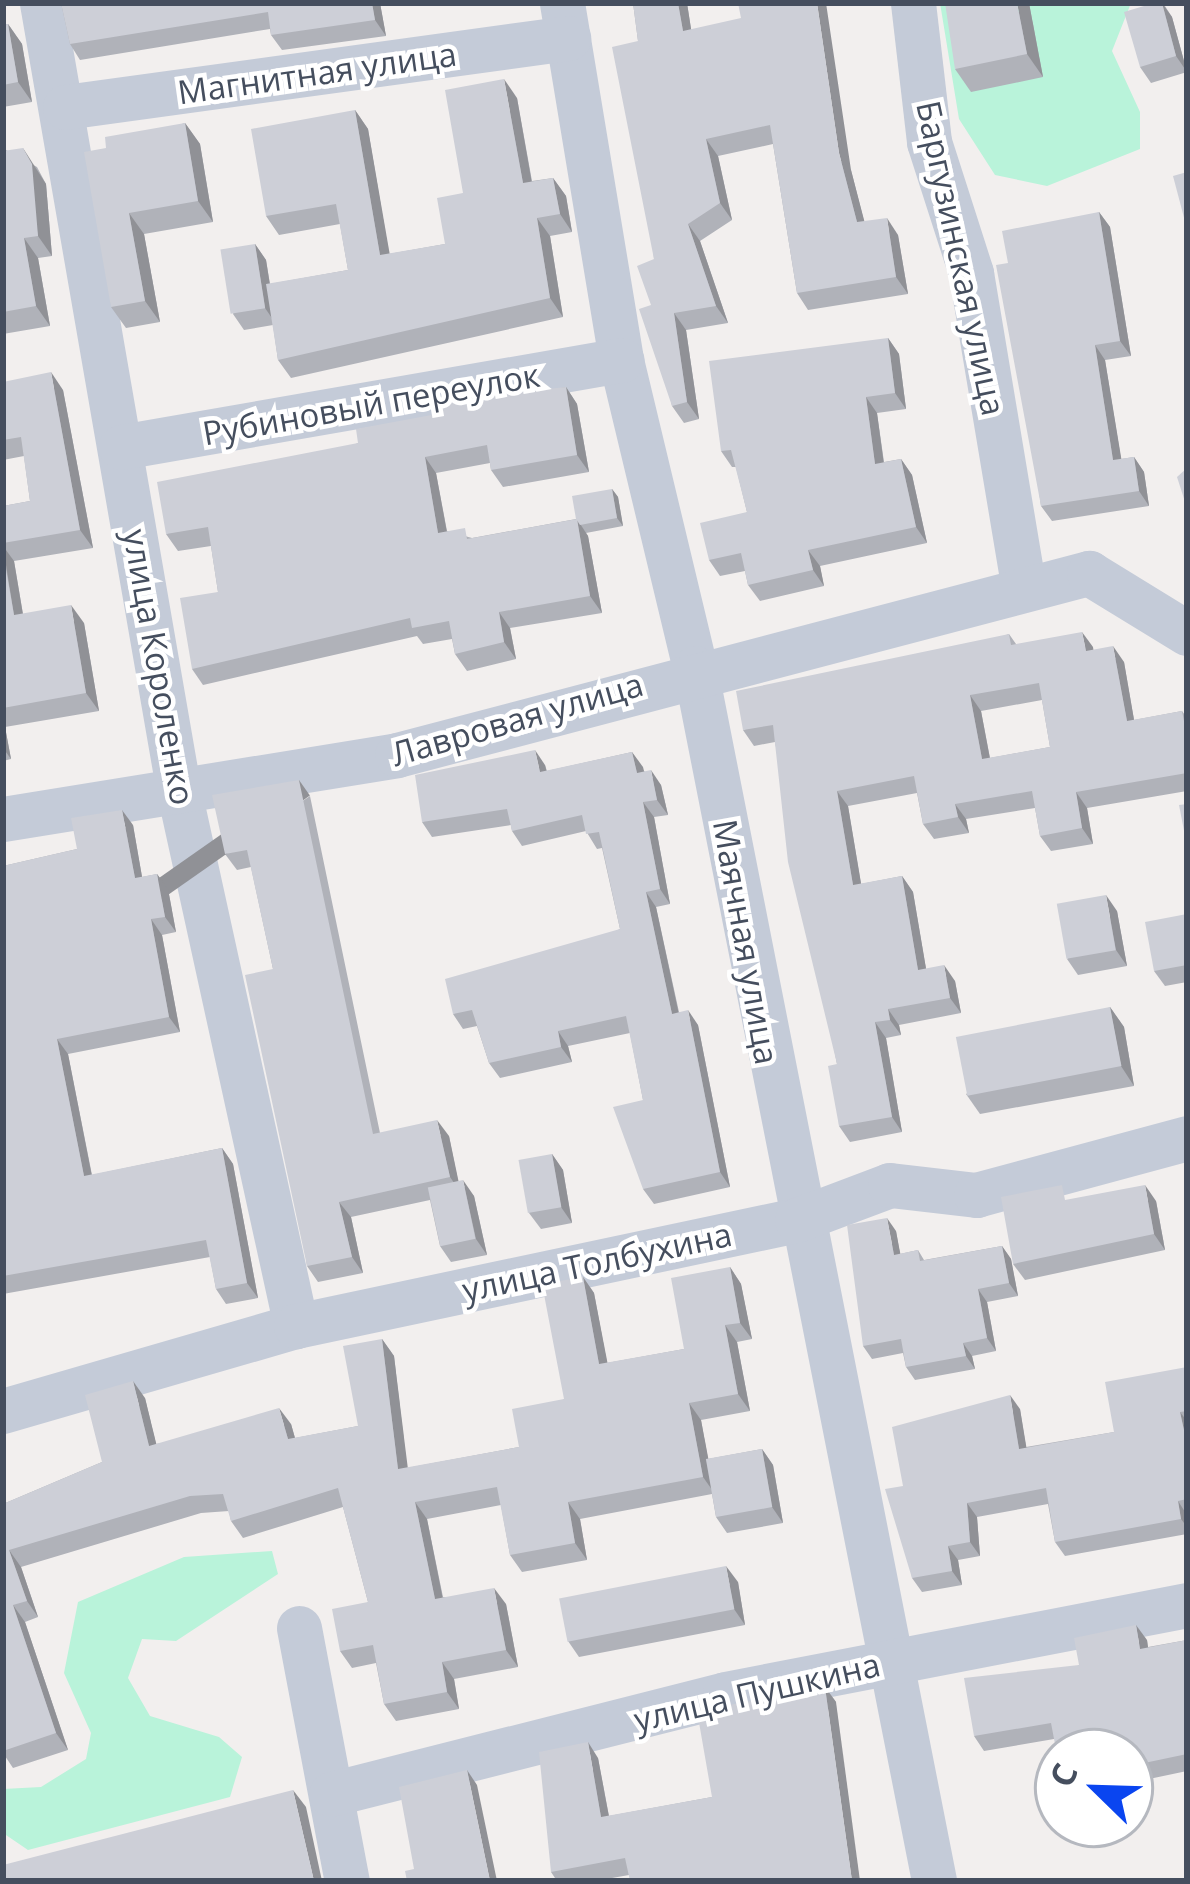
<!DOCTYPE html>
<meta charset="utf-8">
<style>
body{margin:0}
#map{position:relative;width:1190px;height:1884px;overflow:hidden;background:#f2efee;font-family:"Open Sans",sans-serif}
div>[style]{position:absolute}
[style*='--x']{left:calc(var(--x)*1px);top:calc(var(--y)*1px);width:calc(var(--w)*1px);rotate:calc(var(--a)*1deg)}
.green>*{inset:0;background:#b9f3da}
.minor>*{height:45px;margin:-22.5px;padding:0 22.5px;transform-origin:22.5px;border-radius:22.5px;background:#c4cbd8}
.wall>*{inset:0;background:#b0b2b9}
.shaded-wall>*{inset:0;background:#909196;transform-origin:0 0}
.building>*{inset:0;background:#cdcfd7;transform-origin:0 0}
span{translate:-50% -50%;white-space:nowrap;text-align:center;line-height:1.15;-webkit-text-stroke:9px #fff;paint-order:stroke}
.street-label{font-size:33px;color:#454e5e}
.frame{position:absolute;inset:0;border:6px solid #454e5e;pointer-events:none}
.north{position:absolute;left:1034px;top:1728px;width:120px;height:120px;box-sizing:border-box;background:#fff;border:3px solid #b5b8bf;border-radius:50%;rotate:293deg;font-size:33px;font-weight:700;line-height:48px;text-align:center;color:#454e5e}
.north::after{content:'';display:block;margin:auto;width:42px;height:54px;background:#0a45f0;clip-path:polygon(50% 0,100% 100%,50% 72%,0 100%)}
</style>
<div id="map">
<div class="green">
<i style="clip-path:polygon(940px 3px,1131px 3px,1112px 51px,1140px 112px,1140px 149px,1047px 186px,995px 175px,959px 119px)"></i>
<i style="clip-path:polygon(272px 1551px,278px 1574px,176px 1641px,142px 1639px,128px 1678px,150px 1716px,219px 1737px,242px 1757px,230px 1797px,28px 1850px,3px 1833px,3px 1789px,41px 1787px,86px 1759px,91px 1733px,64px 1673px,78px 1602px,184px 1557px)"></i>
</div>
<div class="minor">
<i style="--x:42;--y:3;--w:796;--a:80.16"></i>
<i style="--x:178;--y:787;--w:552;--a:77.65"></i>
<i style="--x:562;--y:3;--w:362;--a:80.6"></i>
<i style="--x:621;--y:360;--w:317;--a:76.5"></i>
<i style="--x:695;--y:668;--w:1236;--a:78.85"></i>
<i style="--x:913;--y:3;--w:140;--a:83.4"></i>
<i style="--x:929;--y:142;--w:138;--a:72.2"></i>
<i style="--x:971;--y:273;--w:315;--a:80.5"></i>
<i style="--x:65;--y:107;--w:508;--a:-7.81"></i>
<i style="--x:121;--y:447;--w:508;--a:-9.87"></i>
<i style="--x:3;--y:819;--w:399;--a:-9.2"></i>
<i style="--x:397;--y:755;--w:716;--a:-14.74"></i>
<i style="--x:1089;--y:573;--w:115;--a:31.5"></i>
<i style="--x:3;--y:1411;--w:305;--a:-16.2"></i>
<i style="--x:296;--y:1326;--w:512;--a:-11.95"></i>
<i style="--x:797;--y:1220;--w:99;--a:-20.6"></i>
<i style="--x:890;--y:1185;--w:87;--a:6.6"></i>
<i style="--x:976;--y:1195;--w:219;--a:-15.1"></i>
<i style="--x:299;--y:1628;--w:258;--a:79.3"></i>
<i style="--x:331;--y:1794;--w:406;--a:-14.2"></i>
<i style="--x:725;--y:1694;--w:470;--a:-10.9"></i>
</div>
<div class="wall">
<i style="clip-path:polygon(61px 3px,380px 3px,386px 36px,282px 50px,271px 35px,270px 29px,80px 60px,70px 44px)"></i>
<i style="clip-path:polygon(633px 3px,687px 3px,691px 29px,851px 170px,864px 221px,898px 235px,908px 294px,808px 310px,797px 293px,773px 144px,718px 156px,732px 220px,700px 241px,728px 323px,686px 330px,699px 419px,684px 423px,672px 406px,651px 305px,654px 259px,638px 41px)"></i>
<i style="clip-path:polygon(1029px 3px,1043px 77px,971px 92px,955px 69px)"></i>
<i style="clip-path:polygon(1154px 3px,1163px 3px,1172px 17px,1187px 72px,1151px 83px,1140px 67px)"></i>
<i style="clip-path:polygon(8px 24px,22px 44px,32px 102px,3px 107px,3px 25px)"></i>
<i style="clip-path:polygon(517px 98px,532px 181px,553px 178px,566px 196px,572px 232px,550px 236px,563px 317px,291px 378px,278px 360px,273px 325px,244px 330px,233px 314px,255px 244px,266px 260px,270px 284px,348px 270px,340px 224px,279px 235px,266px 216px,355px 110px,368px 129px,389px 254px,445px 244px,463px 193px)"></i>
<i style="clip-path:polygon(185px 123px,200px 144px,213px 222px,144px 234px,160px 322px,126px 328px,111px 307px,106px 148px)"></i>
<i style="clip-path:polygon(3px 133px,6px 150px,37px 167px,46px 184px,52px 256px,38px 258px,50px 326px,3px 334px)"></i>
<i style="clip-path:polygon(1099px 212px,1110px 227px,1131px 356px,1105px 360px,1121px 459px,1134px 457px,1144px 472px,1149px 506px,1052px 521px,1041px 506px,1008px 263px)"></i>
<i style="clip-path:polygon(888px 338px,899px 354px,906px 409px,877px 413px,884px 462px,901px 459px,912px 475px,927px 543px,820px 566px,824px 586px,760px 601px,748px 585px,745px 571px,720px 576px,709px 560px,747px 512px,736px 467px,732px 467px,721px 451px)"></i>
<i style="clip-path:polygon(3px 382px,63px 390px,93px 548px,14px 561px,23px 614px,84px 623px,99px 711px,5px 727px,11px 759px,3px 761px,3px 506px,30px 501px,24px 456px,3px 460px)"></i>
<i style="clip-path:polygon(566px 387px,577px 404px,589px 472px,503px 487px,491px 470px,490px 463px,436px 473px,447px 531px,472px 538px,576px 519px,612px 489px,618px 497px,623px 526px,586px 533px,588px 536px,602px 613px,510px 628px,516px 659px,467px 671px,455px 654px,452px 639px,423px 644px,417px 636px,203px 685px,192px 669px,218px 592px,211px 546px,178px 551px,166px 534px,358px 443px,437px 414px)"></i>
<i style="clip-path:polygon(evenodd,1009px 634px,1016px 644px,1093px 647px,1093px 650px,1124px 662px,1134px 720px,1182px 711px,1187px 718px,1187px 791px,1087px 808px,1093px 844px,1051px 851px,1040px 836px,1035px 808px,966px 819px,969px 833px,934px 839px,923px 824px,917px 793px,848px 806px,861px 884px,902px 876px,913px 892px,926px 969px,955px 981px,961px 1013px,899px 1025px,901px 1035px,886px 1038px,902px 1132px,850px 1142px,839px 1126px,837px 1064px,775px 742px,754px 746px,743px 730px,1009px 634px,1042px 700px,1050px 747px,990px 758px,981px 711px,1042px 700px)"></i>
<i style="clip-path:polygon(632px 752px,644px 771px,661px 785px,668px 815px,654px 817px,670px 904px,656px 907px,679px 1012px,698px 1025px,730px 1187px,654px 1204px,643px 1189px,643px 1100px,630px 1033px,568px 1046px,572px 1062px,500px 1078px,489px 1063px,477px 1026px,463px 1029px,453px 1014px,620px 929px,602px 848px,597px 849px,586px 831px,522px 846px,512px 831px,511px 825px,432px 837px,422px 822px,545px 765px,547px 771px)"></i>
<i style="clip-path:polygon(310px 796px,380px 1133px,449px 1136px,458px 1181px,474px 1196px,487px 1255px,451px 1262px,440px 1246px,430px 1200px,351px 1217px,363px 1273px,318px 1282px,307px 1266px,273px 969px,251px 867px,237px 870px,225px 854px)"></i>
<i style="clip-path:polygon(133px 825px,142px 877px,157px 874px,168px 889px,176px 932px,162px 935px,180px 1032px,68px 1054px,92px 1175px,222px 1148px,233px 1164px,258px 1298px,226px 1304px,216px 1289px,210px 1257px,3px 1294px,3px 866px,77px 849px)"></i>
<i style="clip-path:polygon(1117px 911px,1127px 966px,1078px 975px,1067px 959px)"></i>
<i style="clip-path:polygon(1187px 914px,1187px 982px,1165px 986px,1154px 971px)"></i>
<i style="clip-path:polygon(1110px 1007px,1124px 1027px,1134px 1086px,980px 1114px,966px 1094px)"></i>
<i style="clip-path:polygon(552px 1154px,563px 1170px,572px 1223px,541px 1229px,529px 1213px)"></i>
<i style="clip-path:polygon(1072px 1199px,1156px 1201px,1165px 1250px,1025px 1280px,1013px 1264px)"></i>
<i style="clip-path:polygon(896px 1231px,900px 1254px,918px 1250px,924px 1260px,1002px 1246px,1011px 1259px,1018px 1296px,987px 1302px,996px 1351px,972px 1356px,975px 1369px,915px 1380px,906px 1367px,903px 1353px,872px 1359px,863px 1346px)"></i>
<i style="clip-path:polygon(730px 1267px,741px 1284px,752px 1339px,737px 1342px,750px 1411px,701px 1420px,708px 1459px,762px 1449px,773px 1465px,783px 1523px,727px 1533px,716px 1517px,712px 1494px,580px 1519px,587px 1560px,522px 1572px,510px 1555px,501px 1505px,427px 1519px,443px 1597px,506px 1604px,518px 1667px,454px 1679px,459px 1709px,396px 1721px,384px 1704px,376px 1663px,352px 1668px,340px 1651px,368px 1602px,343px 1507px,243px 1538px,231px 1521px,229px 1511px,201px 1513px,21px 1567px,38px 1617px,25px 1622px,68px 1750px,13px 1768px,3px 1753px,3px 1504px,102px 1462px,145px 1398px,156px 1444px,291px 1424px,295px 1438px,358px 1426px,382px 1339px,394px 1356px,407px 1468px,519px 1447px,564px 1399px,583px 1277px,594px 1293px,607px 1363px,684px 1349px)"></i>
<i style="clip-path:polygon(1187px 1367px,1187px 1534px,1065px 1556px,1055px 1542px,1048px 1504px,977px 1517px,980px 1556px,958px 1560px,962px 1585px,922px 1592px,912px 1578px,903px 1486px,1020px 1409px,1026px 1447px,1114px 1432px)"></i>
<i style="clip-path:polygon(738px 1582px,745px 1625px,579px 1657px,568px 1641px)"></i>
<i style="clip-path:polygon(1147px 1640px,1148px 1647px,1187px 1640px,1187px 1771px,1130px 1783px,1130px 1752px,1054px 1739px,984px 1751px,974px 1736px,1079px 1665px)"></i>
<i style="clip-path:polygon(825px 1687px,836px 1702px,629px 1875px,595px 1881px,557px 1881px,551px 1872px,598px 1758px,609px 1816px,712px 1797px)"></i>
<i style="clip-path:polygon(1070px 1824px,1119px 1824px,1121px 1836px,1081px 1843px)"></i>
</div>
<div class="shaded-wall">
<i style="clip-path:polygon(372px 3px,380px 3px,386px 36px,375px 20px)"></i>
<i style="clip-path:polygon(678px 3px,687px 3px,694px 48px,683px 31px)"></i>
<i style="clip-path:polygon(817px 3px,826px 3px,851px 170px,869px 239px,857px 222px,839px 153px)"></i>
<i style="clip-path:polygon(1017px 3px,1029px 3px,1043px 77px,1027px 54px)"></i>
<i style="clip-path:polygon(1162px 3px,1172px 17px,1187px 72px,1176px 56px)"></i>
<i style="clip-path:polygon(8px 24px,22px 44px,32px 102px,18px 82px)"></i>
<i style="clip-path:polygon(504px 79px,517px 98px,535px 201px,523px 183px)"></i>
<i style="clip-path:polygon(355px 110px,368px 129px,393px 273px,380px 255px)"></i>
<i style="clip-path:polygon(185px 123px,200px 144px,213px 222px,198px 201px)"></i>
<i style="clip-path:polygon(706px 139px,718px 156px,732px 220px,720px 203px)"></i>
<i style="clip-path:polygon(23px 148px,46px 184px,52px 256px,38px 236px)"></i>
<i style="clip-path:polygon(553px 178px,566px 196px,572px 232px,560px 214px)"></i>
<i style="clip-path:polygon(1099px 212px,1110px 227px,1131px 356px,1120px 341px)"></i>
<i style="clip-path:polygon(129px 213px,144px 234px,160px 322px,145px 301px)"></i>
<i style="clip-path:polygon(537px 218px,550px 236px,563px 317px,550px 298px)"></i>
<i style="clip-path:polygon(887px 218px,898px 235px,908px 294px,896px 277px)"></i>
<i style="clip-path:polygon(688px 224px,700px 241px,728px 323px,716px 306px)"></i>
<i style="clip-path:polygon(24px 238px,38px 258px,50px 326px,36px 306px)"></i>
<i style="clip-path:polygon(255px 244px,266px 260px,276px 324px,265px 308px)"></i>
<i style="clip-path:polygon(674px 313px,686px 330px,699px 419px,687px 402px)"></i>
<i style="clip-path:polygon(888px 338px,899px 354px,906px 409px,895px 393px)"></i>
<i style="clip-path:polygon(1095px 345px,1105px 360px,1124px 475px,1113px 460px)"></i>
<i style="clip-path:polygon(51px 372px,63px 390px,93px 548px,80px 530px)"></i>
<i style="clip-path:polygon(566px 387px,577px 404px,589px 472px,577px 455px)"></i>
<i style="clip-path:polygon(866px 397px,877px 413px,886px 480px,875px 464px)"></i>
<i style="clip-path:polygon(425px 457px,436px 473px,450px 549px,438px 533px)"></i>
<i style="clip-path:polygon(1134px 457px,1144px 472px,1149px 506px,1139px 491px)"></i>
<i style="clip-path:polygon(901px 459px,912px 475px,927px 543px,916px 527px)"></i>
<i style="clip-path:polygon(612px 489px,618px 497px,623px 526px,617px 518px)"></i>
<i style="clip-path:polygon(577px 519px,588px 536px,602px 613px,590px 596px)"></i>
<i style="clip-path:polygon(3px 546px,14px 561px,26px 633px,14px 615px)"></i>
<i style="clip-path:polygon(808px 550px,820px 566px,824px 586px,813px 570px)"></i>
<i style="clip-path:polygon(71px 605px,84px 623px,99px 711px,86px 693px)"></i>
<i style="clip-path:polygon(499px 612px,510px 628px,516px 659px,504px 642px)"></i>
<i style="clip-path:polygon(1082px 632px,1093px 647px,1096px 667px,1086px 651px)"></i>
<i style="clip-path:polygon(1113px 646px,1124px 662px,1137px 737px,1127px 721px)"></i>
<i style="clip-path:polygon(970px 695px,981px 711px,993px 775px,982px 759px)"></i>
<i style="clip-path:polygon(3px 724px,5px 727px,11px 759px,3px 748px)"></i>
<i style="clip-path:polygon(535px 750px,545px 765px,550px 787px,540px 772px)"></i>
<i style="clip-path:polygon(632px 752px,643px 767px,648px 788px,637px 773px)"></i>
<i style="clip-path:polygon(651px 770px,661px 785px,668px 815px,657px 800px)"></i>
<i style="left:299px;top:780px;width:19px;height:362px;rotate:55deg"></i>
<i style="clip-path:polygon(837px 791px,848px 806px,864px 901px,853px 885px)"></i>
<i style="clip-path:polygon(1076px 792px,1087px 808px,1093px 844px,1082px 828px)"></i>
<i style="clip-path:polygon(643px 802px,654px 817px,670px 904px,660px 889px)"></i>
<i style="clip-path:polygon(955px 804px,966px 819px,969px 833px,958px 817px)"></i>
<i style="clip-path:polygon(122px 810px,133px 825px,145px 894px,135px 878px)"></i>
<i style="clip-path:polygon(157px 874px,168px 889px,176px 932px,165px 917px)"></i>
<i style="clip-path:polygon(902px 876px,913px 892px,929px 986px,918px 970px)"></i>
<i style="clip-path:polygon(646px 892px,656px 907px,682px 1029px,672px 1014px)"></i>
<i style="clip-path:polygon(1106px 895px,1117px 911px,1127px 966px,1116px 950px)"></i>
<i style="clip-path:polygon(151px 919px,162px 935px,180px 1032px,169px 1017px)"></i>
<i style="clip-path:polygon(944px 965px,955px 981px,961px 1013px,950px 998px)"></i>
<i style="clip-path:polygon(1110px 1007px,1124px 1027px,1134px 1086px,1121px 1066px)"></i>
<i style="clip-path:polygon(888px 1009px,899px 1025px,901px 1035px,890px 1020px)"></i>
<i style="clip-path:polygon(688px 1010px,698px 1025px,730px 1187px,720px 1172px)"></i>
<i style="clip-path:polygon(875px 1022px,886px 1038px,902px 1132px,892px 1117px)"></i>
<i style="clip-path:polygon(558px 1031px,568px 1046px,572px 1062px,561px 1047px)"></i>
<i style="clip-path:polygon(57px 1039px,68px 1054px,95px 1192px,84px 1176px)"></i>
<i style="clip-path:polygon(437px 1120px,449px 1136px,461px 1193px,450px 1177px)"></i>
<i style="clip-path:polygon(222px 1148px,233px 1164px,258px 1298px,247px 1283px)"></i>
<i style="clip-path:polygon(552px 1154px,563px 1170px,572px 1223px,561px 1207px)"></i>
<i style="clip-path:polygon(463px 1180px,474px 1196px,487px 1255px,476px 1239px)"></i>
<i style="clip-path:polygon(1145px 1185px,1156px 1201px,1165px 1250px,1154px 1234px)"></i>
<i style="clip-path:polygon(339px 1202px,351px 1217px,363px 1273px,352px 1257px)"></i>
<i style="clip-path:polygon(887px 1218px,896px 1231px,903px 1268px,894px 1255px)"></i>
<i style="clip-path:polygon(1002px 1246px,1011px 1259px,1018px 1296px,1009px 1283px)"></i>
<i style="clip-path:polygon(730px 1267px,741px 1284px,752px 1339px,740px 1323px)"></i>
<i style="clip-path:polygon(583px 1277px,594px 1293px,611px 1381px,599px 1364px)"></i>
<i style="clip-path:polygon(978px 1289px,987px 1302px,996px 1351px,987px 1338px)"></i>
<i style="clip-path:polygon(725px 1325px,737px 1342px,750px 1411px,738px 1394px)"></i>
<i style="clip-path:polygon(382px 1339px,394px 1356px,410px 1486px,398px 1469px)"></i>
<i style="clip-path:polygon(963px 1343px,972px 1356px,975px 1369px,966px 1356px)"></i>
<i style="clip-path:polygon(133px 1381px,145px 1398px,161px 1463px,149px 1446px)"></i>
<i style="clip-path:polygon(1010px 1395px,1020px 1409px,1029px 1463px,1019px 1449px)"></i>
<i style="clip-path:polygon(689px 1403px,701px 1420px,715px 1494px,703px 1477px)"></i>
<i style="clip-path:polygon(279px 1408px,291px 1424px,300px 1456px,288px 1439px)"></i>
<i style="clip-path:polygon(1180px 1412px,1187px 1421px,1187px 1444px)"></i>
<i style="clip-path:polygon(762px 1449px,773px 1465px,783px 1523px,772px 1507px)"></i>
<i style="clip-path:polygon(1178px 1501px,1187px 1515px,1187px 1527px,1181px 1519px)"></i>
<i style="clip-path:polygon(415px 1502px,427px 1519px,446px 1615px,435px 1599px)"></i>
<i style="clip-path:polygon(568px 1502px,580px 1519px,587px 1560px,575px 1543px)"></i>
<i style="clip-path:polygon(967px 1503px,977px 1517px,980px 1556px,970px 1542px)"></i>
<i style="clip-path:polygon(948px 1546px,958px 1560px,962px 1585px,952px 1571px)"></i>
<i style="clip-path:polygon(9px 1550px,21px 1567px,38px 1617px,27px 1601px)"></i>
<i style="clip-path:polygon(726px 1566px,738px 1582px,745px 1625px,734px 1609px)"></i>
<i style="clip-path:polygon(494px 1588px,506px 1604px,518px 1667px,506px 1650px)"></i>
<i style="clip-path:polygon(13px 1605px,25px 1622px,68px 1750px,56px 1733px)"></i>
<i style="clip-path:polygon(1136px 1625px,1147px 1640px,1150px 1663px,1140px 1649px)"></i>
<i style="clip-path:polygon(442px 1662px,454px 1679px,459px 1709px,447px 1692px)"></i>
<i style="clip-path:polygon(825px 1687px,836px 1702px,860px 1881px,852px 1881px)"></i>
<i style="clip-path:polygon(588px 1742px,598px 1758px,612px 1833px,601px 1817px)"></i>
<i style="clip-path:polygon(467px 1770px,477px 1785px,497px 1881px,490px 1881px)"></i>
<i style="clip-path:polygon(293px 1790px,306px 1807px,322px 1881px,314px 1881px)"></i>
</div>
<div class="building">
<i style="clip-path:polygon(61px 3px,372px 3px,375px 20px,271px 35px,268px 12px,70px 44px)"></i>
<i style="clip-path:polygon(633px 3px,678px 3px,683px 31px,741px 18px,738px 3px,817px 3px,839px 153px,857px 222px,887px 218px,896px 277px,797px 293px,770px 125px,706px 139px,720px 203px,688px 224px,716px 306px,674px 313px,687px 402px,672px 406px,639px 309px,651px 305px,637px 266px,654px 259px,612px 47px,638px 41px)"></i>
<i style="clip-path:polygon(945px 3px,1017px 3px,1027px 54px,955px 69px)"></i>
<i style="clip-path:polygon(1154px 3px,1162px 3px,1176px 56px,1140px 67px,1124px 12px)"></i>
<i style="clip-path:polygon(8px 24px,18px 82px,3px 85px,3px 25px)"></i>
<i style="clip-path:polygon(504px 79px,523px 183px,553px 178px,560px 214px,537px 218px,550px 298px,278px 360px,266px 284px,348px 270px,336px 204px,266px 216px,251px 129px,355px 110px,380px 255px,445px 244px,437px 198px,463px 193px,445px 90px)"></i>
<i style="clip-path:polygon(185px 123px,198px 201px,129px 213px,145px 301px,111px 307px,84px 152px,106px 148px,105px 137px)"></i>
<i style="clip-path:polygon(23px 148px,32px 164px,38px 236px,24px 238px,36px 306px,3px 312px,3px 151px)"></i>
<i style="clip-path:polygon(1187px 172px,1187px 229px,1173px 176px)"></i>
<i style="clip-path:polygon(1099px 212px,1120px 341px,1095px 345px,1113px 460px,1134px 457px,1139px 491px,1041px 506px,996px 265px,1008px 263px,1002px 231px)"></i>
<i style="left:255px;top:244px;width:65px;height:35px;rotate:81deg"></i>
<i style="clip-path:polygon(888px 338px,895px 393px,866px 397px,875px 464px,901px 459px,916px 527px,808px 550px,813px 570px,748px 585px,741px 553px,709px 560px,700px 523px,747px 512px,731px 450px,721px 451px,709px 361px)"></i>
<i style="clip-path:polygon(51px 372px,80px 530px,3px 543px,3px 506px,30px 501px,21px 437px,3px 440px,3px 382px)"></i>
<i style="clip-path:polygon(566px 387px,577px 455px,491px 470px,487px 445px,425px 457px,438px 533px,465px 528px,467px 539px,577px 519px,590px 596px,499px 612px,504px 642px,455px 654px,449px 621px,412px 628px,410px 618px,192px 669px,180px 598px,218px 592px,208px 527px,166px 534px,157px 482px,358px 443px,356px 429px,437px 414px,434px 401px)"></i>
<i style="clip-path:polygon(1187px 468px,1187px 508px,1177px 477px)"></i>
<i style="clip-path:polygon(612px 489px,617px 518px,580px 525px,576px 519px,572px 496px)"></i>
<i style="clip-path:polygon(3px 552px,14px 615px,71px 605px,86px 693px,3px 708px)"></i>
<i style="clip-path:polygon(evenodd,1082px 632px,1086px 651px,1113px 646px,1127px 721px,1182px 711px,1187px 736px,1187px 773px,1076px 792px,1082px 828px,1040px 836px,1032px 791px,955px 804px,958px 817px,923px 824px,914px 776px,837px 791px,853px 885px,902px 876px,918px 970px,944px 965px,950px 998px,888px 1009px,890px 1020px,875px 1022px,892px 1117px,839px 1126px,828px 1066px,837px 1064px,788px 862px,773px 725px,743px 730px,736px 691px,1009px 634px,1011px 645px,1082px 632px,1039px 683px,1050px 747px,982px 759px,970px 695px,1039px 683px)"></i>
<i style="clip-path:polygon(535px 750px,540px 772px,632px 752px,637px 773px,651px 770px,657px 800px,643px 802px,660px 889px,646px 892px,672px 1014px,688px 1010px,720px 1172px,643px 1189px,613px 1107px,643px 1100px,626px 1016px,558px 1031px,561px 1047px,489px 1063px,472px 1010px,453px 1014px,445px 979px,620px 929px,599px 832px,586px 834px,582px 815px,512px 831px,507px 809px,422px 822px,415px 775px)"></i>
<i style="clip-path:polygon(299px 780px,373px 1134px,437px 1120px,450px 1177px,339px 1202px,352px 1257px,307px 1266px,245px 975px,273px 969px,247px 850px,225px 854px,212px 795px)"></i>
<i style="clip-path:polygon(1187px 804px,1187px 846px,1179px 805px)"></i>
<i style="clip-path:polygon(122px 810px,135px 878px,157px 874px,165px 917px,151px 919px,169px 1017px,57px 1039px,84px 1176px,222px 1148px,247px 1283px,216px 1289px,206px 1240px,3px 1276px,3px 866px,77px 849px,71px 818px)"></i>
<i style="left:1106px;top:895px;width:56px;height:50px;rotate:80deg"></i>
<i style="clip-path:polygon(1187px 914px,1187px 965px,1154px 971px,1145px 922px)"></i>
<i style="left:1110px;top:1007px;width:60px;height:157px;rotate:79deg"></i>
<i style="left:552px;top:1154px;width:54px;height:34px;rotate:80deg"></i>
<i style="left:463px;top:1180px;width:60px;height:36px;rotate:78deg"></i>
<i style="clip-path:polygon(1062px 1185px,1065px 1200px,1145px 1185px,1154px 1234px,1013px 1264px,1001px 1197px)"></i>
<i style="clip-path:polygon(887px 1218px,894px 1255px,918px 1250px,920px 1261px,1002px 1246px,1009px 1283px,978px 1289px,987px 1338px,963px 1343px,966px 1356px,906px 1367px,901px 1339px,863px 1346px,847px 1225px)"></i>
<i style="clip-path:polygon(730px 1267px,740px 1323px,725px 1325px,738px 1394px,689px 1403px,703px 1477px,568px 1502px,575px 1543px,510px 1555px,497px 1487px,415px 1502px,435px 1599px,494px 1588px,506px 1650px,442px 1662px,447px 1692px,384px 1704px,373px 1645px,340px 1651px,332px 1609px,368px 1602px,338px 1488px,231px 1521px,223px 1494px,190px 1496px,9px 1550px,27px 1601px,13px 1605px,56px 1733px,3px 1751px,3px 1504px,102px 1462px,85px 1395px,133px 1381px,149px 1446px,279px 1408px,288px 1439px,358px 1426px,343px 1346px,382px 1339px,398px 1469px,519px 1447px,512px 1409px,564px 1399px,542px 1284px,583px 1277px,599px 1364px,684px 1349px,671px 1278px)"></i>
<i style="clip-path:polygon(1187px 1367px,1187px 1411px,1180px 1412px,1187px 1444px,1187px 1499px,1178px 1501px,1181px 1519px,1055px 1542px,1046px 1488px,967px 1503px,970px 1542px,948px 1546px,952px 1571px,912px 1578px,885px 1489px,903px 1486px,892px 1427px,1010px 1395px,1019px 1449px,1114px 1432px,1105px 1382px)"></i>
<i style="left:762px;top:1449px;width:59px;height:57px;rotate:80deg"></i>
<i style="left:726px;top:1566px;width:44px;height:170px;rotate:79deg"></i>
<i style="clip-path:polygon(1136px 1625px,1140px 1649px,1187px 1640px,1187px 1754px,1130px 1766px,1130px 1752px,1058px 1752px,1058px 1760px,1051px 1723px,974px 1736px,964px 1678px,1079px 1665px,1074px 1638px)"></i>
<i style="clip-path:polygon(825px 1687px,852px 1881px,630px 1881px,625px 1858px,551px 1872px,539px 1752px,588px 1742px,601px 1817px,712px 1797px,697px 1711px)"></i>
<i style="clip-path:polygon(467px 1770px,490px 1881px,407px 1881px,405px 1871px,414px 1869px,399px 1787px)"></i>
<i style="clip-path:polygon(293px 1790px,314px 1881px,3px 1881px,3px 1865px)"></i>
<i style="clip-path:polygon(1070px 1824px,1095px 1824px,1070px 1828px)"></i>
</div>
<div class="street-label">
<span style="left:317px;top:73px;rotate:-8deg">Магнитная улица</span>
<span style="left:961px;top:258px;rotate:78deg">Баргузинская улица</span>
<span style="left:371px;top:404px;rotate:-10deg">Рубиновый переулок</span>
<span style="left:159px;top:667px;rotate:80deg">улица Короленко</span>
<span style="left:517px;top:719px;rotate:-16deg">Лавровая улица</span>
<span style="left:746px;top:942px;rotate:80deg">Маячная улица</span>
<span style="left:597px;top:1262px;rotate:-12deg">улица Толбухина</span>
<span style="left:757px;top:1692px;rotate:-13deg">улица Пушкина</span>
</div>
<div class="frame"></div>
<div class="north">С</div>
</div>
